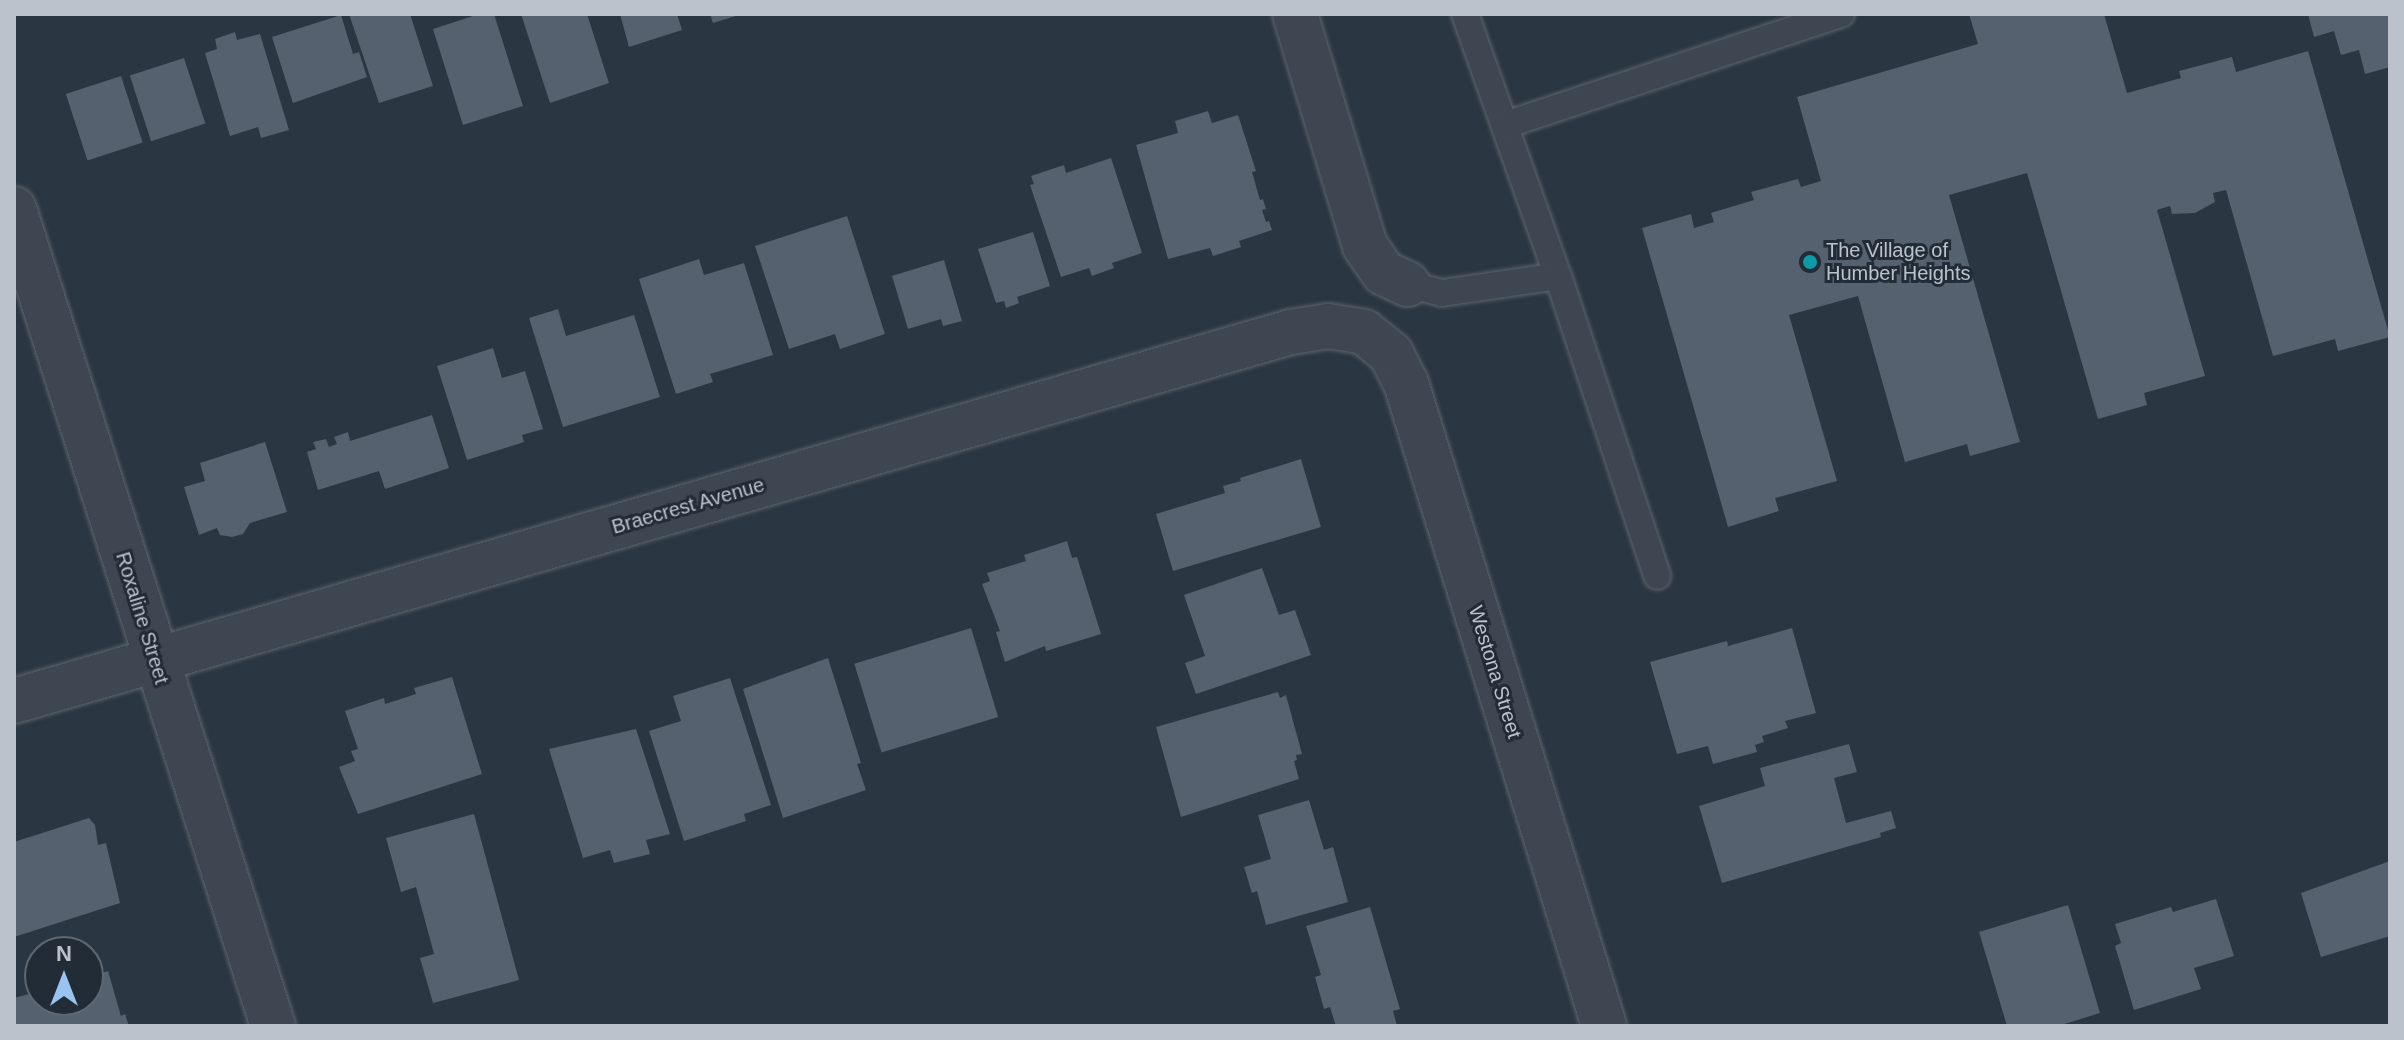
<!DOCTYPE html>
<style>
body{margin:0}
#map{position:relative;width:2404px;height:1040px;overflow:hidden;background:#2a3641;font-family:Arial,sans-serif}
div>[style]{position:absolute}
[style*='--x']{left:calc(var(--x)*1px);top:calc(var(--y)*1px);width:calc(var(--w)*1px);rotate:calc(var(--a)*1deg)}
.building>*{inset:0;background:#55616e;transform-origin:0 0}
.roads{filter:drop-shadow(0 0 2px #5c656e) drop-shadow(0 0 2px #5c656e)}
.service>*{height:26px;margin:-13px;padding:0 13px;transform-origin:13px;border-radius:13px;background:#3e4751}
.minor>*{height:44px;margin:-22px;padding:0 22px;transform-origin:22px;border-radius:22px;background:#3e4751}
.dots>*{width:22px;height:22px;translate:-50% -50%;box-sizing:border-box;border:4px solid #222c36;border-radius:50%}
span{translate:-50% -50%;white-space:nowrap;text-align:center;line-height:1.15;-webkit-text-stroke:6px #222c36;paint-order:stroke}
.poi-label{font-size:20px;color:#bbc2cb}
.left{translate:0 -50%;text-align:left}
.street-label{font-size:20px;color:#bbc2cb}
.frame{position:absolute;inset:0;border:16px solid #bbc2cb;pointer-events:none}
.north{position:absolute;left:24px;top:936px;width:80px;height:80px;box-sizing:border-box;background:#222c36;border:2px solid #5f6872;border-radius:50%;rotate:0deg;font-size:22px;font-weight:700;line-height:32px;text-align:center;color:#bbc2cb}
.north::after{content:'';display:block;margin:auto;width:28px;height:36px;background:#9bc3f0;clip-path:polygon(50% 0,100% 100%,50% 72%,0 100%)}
</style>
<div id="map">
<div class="building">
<i style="clip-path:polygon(349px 14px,410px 14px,433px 86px,379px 103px)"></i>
<i style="clip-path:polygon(479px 14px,494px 14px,523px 106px,463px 125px,433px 29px)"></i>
<i style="clip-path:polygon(521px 14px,587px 14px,609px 83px,550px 103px)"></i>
<i style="clip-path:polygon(620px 14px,677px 14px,682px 30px,629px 47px)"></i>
<i style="clip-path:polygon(710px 14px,739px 14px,739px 15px,713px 23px)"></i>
<i style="clip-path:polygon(1969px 14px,2104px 14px,2127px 93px,2181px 78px,2179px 71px,2232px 57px,2236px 72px,2308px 51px,2390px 337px,2338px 351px,2335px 339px,2273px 356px,2226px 190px,2213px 193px,2215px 202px,2195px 213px,2172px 214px,2170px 206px,2157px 210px,2205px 376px,2144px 393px,2147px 405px,2098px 419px,2027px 173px,1949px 195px,2020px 442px,1970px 456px,1967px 444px,1905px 462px,1858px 296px,1789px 315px,1837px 481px,1775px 498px,1779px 511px,1728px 527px,1642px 228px,1691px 214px,1694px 228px,1714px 222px,1711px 213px,1754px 200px,1751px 192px,1798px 179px,1801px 187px,1821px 181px,1797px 97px,1978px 44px)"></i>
<i style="clip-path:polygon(2308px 14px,2390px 14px,2390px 67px,2365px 74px,2359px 50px,2341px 55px,2334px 31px,2314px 37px)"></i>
<i style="clip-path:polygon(341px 15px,353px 54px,359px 52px,367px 77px,293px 103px,272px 37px)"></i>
<i style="clip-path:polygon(235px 32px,237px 40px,260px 34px,289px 130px,261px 138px,258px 127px,230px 136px,205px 53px,217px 49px,215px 39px)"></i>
<i style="left:184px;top:58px;width:69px;height:57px;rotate:72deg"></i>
<i style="left:121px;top:76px;width:70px;height:58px;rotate:72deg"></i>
<i style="clip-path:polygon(1208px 111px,1212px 123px,1238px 115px,1256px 171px,1252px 172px,1260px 200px,1263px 199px,1266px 209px,1262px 210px,1266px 222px,1269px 221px,1272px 230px,1239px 241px,1241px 247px,1213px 256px,1210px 248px,1168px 259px,1136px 145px,1178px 133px,1175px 121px)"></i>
<i style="clip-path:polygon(1111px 158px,1142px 253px,1112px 263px,1114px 268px,1092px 276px,1089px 268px,1061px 277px,1030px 185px,1034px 184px,1031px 176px,1064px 165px,1066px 173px)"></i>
<i style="clip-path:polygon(847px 216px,885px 334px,840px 349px,835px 334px,789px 349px,755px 246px)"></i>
<i style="clip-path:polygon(1033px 232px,1050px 286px,1017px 297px,1019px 303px,1006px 308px,1004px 301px,996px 303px,978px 249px)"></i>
<i style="clip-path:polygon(699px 259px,704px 275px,744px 263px,773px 355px,710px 374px,713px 382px,676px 394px,639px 279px)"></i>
<i style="clip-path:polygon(944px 260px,962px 321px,943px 326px,941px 319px,908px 329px,892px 276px)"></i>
<i style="clip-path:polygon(558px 309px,566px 336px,634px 315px,660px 397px,563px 427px,529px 318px)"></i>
<i style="clip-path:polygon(493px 348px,502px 378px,525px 371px,543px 429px,522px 435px,524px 442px,467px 460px,437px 366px)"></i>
<i style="clip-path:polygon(432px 415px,449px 468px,385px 489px,379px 471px,318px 490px,307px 452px,316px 449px,313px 442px,326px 439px,329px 447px,337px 444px,334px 437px,348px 432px,350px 441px)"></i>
<i style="clip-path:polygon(265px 442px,287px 512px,250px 523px,243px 534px,232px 537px,220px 535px,217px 528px,199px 535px,184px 487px,205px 481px,200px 463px)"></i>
<i style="clip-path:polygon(1301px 459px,1321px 527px,1173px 571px,1156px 514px,1225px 493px,1223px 486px,1241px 481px,1240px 478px)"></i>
<i style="clip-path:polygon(1067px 541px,1072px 558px,1077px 557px,1101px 634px,1046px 651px,1045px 646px,1005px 662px,996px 632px,1000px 631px,982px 584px,990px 581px,987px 573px,1026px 561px,1024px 555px)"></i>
<i style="clip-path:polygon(1262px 568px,1279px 615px,1295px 610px,1311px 655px,1196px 694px,1185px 663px,1205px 656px,1184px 595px)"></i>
<i style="left:971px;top:628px;width:93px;height:122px;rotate:73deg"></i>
<i style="clip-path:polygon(1792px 628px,1816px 713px,1785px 721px,1788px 728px,1762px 736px,1764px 742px,1755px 745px,1757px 752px,1713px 764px,1708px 746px,1677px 754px,1650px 662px,1727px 641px,1728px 646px)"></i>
<i style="clip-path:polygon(828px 658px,861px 763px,857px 764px,866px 790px,783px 818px,743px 689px)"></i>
<i style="clip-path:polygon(452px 677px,482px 774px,358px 814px,339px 767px,355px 761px,351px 751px,358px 749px,345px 711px,384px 698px,385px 704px,416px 694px,414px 688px)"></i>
<i style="clip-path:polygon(730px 678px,771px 805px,744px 814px,746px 821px,684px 841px,649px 731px,681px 721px,673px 696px)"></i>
<i style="clip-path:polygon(1278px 692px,1280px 698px,1286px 695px,1302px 754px,1296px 755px,1297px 760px,1294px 761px,1299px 779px,1181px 817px,1156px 727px)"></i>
<i style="clip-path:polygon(636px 729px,670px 834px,646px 840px,650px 854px,614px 863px,610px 850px,583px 858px,549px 749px)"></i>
<i style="clip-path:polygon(1849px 744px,1857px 772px,1834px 778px,1846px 823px,1891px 811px,1896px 828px,1880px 833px,1881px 837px,1722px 883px,1699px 806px,1765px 786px,1760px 768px)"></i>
<i style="clip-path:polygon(1309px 800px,1324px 850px,1333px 847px,1348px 902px,1266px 925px,1257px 891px,1252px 893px,1244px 867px,1271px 859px,1258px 815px)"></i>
<i style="clip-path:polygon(474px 814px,519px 980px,433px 1003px,420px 958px,434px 954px,416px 887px,401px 892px,386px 838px)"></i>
<i style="clip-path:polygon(89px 818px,95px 825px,98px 845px,106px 843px,120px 903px,14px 937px,14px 842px)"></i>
<i style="clip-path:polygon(2390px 861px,2390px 936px,2321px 957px,2301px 893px)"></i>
<i style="clip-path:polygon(2216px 899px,2234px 956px,2194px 968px,2201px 989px,2134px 1010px,2115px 946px,2121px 943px,2115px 924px,2171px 907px,2173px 912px)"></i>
<i style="clip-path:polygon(2068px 905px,2100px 1013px,2058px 1026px,2007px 1026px,1979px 932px)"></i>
<i style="clip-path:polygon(1370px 907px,1400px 1009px,1393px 1011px,1397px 1026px,1336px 1026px,1330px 1007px,1324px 1009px,1315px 977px,1321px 975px,1306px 926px)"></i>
<i style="clip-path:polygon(108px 971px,121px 1016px,125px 1014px,129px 1026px,14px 1026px,14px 998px,40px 991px,40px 1000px,88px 1000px,88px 977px)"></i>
</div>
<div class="roads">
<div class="service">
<i style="--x:1465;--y:14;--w:278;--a:70.5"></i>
<i style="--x:1505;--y:125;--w:354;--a:-18.3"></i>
<i style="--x:1408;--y:284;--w:35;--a:15"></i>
<i style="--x:1442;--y:293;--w:117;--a:-8.3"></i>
<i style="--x:1558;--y:276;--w:316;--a:71.7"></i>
</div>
<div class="minor">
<i style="--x:1295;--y:14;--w:242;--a:73.2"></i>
<i style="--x:1365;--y:246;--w:33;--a:55"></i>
<i style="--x:1384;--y:273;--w:26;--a:25"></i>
<i style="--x:14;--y:209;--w:857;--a:72.41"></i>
<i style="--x:14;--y:701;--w:1329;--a:-16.12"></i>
<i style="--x:1291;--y:332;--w:37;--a:-9"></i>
<i style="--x:1328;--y:326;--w:36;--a:9"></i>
<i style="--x:1364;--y:332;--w:35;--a:39"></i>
<i style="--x:1391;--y:354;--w:33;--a:63"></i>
<i style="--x:1406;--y:383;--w:673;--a:72.88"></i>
</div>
</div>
<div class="dots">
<i style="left:1810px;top:262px;background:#0f9aa8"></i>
</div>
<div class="poi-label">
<span class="left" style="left:1826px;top:262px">The Village of<br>Humber Heights</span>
</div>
<div class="street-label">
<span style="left:688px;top:506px;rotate:-16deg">Braecrest Avenue</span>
<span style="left:142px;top:618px;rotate:73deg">Roxaline Street</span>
<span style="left:1495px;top:672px;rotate:73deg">Westona Street</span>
</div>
<div class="frame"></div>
<div class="north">N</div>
</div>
